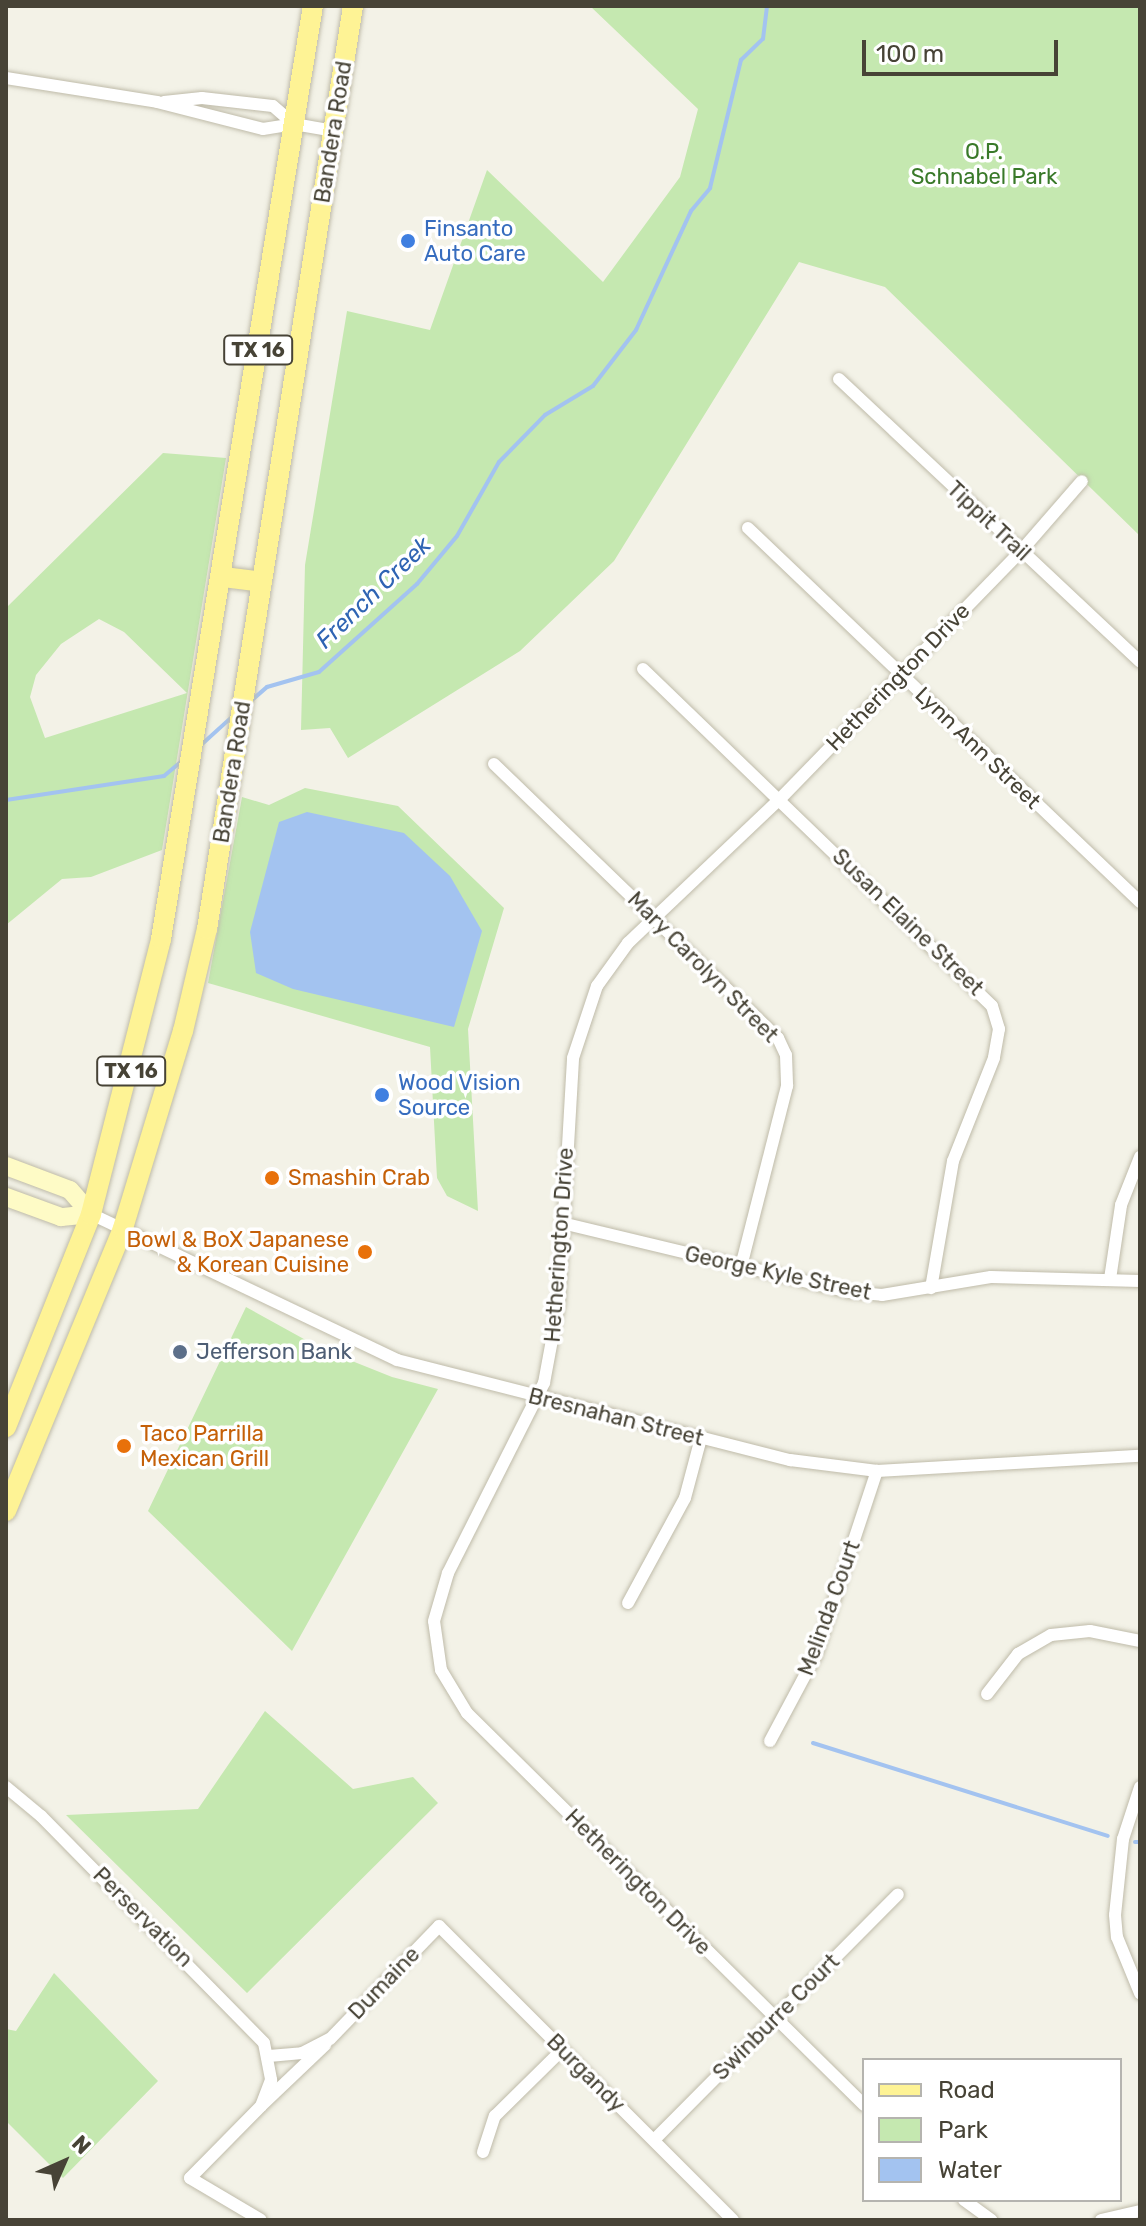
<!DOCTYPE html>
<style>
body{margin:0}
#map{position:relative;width:1146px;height:2226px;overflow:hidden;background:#f3f2e7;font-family:Rubik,sans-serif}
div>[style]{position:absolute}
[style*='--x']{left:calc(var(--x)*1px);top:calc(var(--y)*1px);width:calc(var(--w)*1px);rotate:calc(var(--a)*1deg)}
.green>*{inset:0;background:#c5e8b0}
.water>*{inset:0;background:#a3c3f0}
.stream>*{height:4px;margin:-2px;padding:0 2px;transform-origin:2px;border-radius:2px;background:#a3c3f0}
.roads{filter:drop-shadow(0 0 2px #bfbba9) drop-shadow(0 0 2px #bfbba9)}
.street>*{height:12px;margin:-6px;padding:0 6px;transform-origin:6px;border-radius:6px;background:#fff}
.secondary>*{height:18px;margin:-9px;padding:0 9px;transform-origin:9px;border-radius:9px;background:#fefbc6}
.primary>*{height:20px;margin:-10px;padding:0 10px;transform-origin:10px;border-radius:10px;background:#fef395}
.dots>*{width:22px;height:22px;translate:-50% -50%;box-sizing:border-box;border:4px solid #fff;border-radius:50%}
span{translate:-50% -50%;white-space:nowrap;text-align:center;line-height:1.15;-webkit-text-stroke:7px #fff;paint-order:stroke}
.shield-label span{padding:2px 6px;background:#fff;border:2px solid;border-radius:6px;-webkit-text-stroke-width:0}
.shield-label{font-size:20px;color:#474336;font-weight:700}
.street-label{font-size:22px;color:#474336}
.park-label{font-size:22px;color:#397929}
.shop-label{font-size:22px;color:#366cbe}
.left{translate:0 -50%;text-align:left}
.food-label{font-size:22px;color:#c56008}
.right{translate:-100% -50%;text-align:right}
.service-label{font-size:22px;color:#4e5e75}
.water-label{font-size:24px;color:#2f64b3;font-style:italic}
.frame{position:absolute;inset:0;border:8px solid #474336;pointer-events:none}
.legend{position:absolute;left:862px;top:2058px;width:260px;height:144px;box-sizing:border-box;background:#fff;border:2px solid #b5b4af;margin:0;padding:10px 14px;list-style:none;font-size:24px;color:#474336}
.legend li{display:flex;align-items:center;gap:16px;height:40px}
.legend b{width:40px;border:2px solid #b5b4af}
.north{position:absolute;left:24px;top:2122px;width:80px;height:80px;-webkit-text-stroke:6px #fff;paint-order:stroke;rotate:45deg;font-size:22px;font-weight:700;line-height:32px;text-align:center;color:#474336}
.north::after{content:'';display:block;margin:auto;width:28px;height:36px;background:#474336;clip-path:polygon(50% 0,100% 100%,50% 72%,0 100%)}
.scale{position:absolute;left:862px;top:40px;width:196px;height:36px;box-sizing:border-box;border:4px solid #474336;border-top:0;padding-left:10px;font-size:24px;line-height:28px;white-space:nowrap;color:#474336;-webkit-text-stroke:6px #fff;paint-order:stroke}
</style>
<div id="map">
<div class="green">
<i style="clip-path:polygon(590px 6px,1140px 6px,1140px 536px,885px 287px,799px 262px,614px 561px,520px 651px,348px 758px,330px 728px,301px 730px,305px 565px,347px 311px,430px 330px,487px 170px,603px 282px,680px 177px,698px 109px)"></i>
<i style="clip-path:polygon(evenodd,163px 453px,226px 458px,162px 850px,91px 877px,62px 879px,6px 925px,6px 608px,163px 453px,99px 619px,124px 632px,187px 693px,45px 738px,30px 697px,36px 675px,61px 644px,99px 619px)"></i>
<i style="clip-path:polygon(305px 788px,398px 806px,504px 908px,468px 1029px,478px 1211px,447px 1196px,437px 1178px,430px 1047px,208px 983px,242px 797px,269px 805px)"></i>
<i style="clip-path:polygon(246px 1307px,322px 1349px,392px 1377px,438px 1389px,292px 1651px,148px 1511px)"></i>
<i style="clip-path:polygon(265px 1711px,353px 1789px,413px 1777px,438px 1803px,247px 1993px,66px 1815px,198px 1809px)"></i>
<i style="clip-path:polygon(54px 1973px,158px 2081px,63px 2178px,6px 2121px,6px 2029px,16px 2031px)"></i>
</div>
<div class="water">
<i style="clip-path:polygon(307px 812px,404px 833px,450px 876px,482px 931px,454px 1027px,293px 989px,256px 973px,250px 932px,279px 822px)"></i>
</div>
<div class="stream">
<i style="--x:252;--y:700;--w:20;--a:-41"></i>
<i style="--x:267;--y:687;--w:54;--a:-16.1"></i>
<i style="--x:319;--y:672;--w:132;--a:-41.9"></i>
<i style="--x:417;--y:584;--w:62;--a:-50.2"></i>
<i style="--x:457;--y:536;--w:85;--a:-60.4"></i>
<i style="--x:499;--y:462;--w:66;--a:-45.6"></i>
<i style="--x:545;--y:415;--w:56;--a:-31.1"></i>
<i style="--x:593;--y:386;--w:71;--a:-52.5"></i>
<i style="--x:636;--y:330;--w:131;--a:-65.2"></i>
<i style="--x:691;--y:211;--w:30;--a:-50"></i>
<i style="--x:710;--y:188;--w:132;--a:-76.4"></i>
<i style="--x:741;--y:60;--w:30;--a:-44"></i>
<i style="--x:763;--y:39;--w:33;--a:-83"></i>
<i style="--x:201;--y:745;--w:43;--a:-42.2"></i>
<i style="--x:6;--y:800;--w:160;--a:-8.6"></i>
<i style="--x:164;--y:776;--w:23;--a:-40"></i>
<i style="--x:813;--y:1743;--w:309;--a:17.5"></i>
<i style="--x:1135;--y:1842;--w:5;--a:0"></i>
</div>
<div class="roads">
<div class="street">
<i style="--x:6;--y:78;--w:153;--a:9"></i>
<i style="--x:157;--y:102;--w:109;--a:14.3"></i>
<i style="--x:263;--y:129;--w:31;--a:-9"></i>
<i style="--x:294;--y:124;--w:40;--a:10"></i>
<i style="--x:164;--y:102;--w:38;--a:-6"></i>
<i style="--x:202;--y:98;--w:71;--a:6.4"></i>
<i style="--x:273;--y:106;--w:28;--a:41"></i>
<i style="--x:839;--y:379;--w:413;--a:43.2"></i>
<i style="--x:748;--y:528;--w:542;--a:43.65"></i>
<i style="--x:643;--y:669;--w:485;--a:44"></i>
<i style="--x:992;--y:1006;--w:24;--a:73"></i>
<i style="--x:999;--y:1029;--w:29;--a:100"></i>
<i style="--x:994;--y:1058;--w:111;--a:111.7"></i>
<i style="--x:953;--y:1161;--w:129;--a:99.8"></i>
<i style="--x:494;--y:764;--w:395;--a:44"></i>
<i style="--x:778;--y:1038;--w:19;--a:65"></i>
<i style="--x:786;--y:1055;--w:31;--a:88"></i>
<i style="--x:787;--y:1086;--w:187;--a:104.3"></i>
<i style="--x:91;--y:1214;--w:339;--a:25.5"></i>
<i style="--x:397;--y:1360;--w:406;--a:14.3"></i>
<i style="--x:790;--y:1460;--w:88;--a:7.2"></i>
<i style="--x:877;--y:1471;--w:263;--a:-3.3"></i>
<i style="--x:562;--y:1223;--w:295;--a:13.5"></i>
<i style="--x:849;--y:1292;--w:33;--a:5"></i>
<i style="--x:882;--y:1295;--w:110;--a:-9.4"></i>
<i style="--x:991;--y:1277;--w:149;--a:1.5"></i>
<i style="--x:1110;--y:1279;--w:75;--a:-81.5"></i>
<i style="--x:1121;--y:1205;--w:52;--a:-68.4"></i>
<i style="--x:628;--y:1603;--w:119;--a:-61.5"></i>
<i style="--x:685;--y:1498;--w:62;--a:-75.1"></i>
<i style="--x:987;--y:1694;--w:51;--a:-52.2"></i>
<i style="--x:1018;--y:1654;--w:38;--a:-30"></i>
<i style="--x:1051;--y:1635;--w:39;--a:-6"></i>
<i style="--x:1090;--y:1631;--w:51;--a:11.3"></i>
<i style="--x:770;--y:1741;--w:98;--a:-61.9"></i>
<i style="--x:816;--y:1655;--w:194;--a:-71.7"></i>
<i style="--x:6;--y:1787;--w:45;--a:39.6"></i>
<i style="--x:41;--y:1816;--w:318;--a:45.5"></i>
<i style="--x:264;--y:2043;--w:38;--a:79"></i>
<i style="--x:271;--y:2080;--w:28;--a:111"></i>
<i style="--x:261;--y:2106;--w:101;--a:134.6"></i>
<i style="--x:190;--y:2178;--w:82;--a:30.6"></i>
<i style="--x:1140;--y:1787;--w:55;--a:108.1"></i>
<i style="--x:1123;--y:1839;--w:76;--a:96"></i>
<i style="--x:1115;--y:1915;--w:22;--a:85"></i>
<i style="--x:1117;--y:1937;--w:61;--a:67.7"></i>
<i style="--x:269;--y:2056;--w:33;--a:-5"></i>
<i style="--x:302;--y:2053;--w:31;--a:-27"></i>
<i style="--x:330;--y:2039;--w:157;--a:-46"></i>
<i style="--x:439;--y:1926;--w:416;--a:45"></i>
<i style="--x:263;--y:2104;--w:86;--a:-43.6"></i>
<i style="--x:864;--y:2105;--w:558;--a:-135.36"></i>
<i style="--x:467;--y:1713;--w:50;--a:-121.2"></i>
<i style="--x:441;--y:1670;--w:49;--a:-98.1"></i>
<i style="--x:434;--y:1621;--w:50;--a:-73.7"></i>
<i style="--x:448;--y:1573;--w:213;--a:-63.2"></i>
<i style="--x:544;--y:1383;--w:82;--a:-79.5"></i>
<i style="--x:559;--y:1302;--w:244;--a:-86.7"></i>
<i style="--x:573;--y:1058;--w:76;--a:-71.6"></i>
<i style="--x:597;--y:986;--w:53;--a:-54.2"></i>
<i style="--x:628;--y:943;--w:209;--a:-43.5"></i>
<i style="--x:780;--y:799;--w:347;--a:-45.8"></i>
<i style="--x:1022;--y:550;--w:91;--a:-49"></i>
<i style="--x:654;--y:2140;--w:346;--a:-45.2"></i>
<i style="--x:483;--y:2152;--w:38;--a:-72"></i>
<i style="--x:495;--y:2116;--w:94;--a:-44.6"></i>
<i style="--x:964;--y:2200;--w:34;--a:36"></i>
<i style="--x:1101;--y:2220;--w:40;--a:-13"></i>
</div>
<div class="secondary">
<i style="--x:6;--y:1166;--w:68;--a:20.6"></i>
<i style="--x:70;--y:1190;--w:32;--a:49"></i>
<i style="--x:91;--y:1214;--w:30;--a:174"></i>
<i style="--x:61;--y:1217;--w:59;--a:-160"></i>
</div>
<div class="primary">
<i style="--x:223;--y:577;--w:39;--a:7"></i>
<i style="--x:6;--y:1427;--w:229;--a:-68.2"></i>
<i style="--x:91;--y:1214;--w:284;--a:-75.7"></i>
<i style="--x:161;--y:939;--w:945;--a:-80.75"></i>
<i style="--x:6;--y:1511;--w:306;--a:-67.5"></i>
<i style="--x:123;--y:1228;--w:206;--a:-73.1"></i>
<i style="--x:183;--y:1031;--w:105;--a:-76.8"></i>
<i style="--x:207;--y:929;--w:934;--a:-81.01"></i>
</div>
</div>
<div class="dots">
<i style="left:408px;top:241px;background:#3f7fe0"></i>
<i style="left:382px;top:1095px;background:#3f7fe0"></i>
<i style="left:272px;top:1178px;background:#e8710a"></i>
<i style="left:365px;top:1252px;background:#e8710a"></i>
<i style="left:180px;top:1352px;background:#5c6f8a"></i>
<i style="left:124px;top:1446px;background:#e8710a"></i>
</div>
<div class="shield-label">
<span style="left:258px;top:350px">TX 16</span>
<span style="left:131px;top:1071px">TX 16</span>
</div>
<div class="street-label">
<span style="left:333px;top:132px;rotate:-81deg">Bandera Road</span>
<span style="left:989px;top:521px;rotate:43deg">Tippit Trail</span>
<span style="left:898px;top:677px;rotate:-46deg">Hetherington Drive</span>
<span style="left:978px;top:748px;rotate:44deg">Lynn Ann Street</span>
<span style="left:232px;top:772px;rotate:-81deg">Bandera Road</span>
<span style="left:908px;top:922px;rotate:44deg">Susan Elaine Street</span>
<span style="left:703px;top:967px;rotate:45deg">Mary Carolyn Street</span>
<span style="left:559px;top:1245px;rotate:-86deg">Hetherington Drive</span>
<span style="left:778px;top:1273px;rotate:12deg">George Kyle Street</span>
<span style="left:616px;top:1417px;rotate:14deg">Bresnahan Street</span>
<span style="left:829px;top:1608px;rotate:-70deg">Melinda Court</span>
<span style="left:638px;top:1882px;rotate:45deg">Hetherington Drive</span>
<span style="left:143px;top:1917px;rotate:45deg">Perservation</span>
<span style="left:384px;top:1983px;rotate:-46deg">Dumaine</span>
<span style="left:776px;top:2017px;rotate:-45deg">Swinburre Court</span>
<span style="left:586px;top:2073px;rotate:45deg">Burgandy</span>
</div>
<div class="park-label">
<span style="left:984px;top:164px">O.P.<br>Schnabel Park</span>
</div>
<div class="shop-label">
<span class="left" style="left:424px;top:241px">Finsanto<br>Auto Care</span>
<span class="left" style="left:398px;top:1095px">Wood Vision<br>Source</span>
</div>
<div class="food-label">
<span class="left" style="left:288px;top:1178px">Smashin Crab</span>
<span class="right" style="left:349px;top:1252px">Bowl &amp; BoX Japanese<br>&amp; Korean Cuisine</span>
<span class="left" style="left:140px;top:1446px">Taco Parrilla<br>Mexican Grill</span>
</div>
<div class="service-label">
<span class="left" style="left:196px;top:1352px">Jefferson Bank</span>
</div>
<div class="water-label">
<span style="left:374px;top:593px;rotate:-44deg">French Creek</span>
</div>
<div class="frame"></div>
<ul class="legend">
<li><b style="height:10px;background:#fef395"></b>Road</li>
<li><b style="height:22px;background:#c5e8b0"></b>Park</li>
<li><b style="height:22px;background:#a3c3f0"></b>Water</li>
</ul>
<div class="north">N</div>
<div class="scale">100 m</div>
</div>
